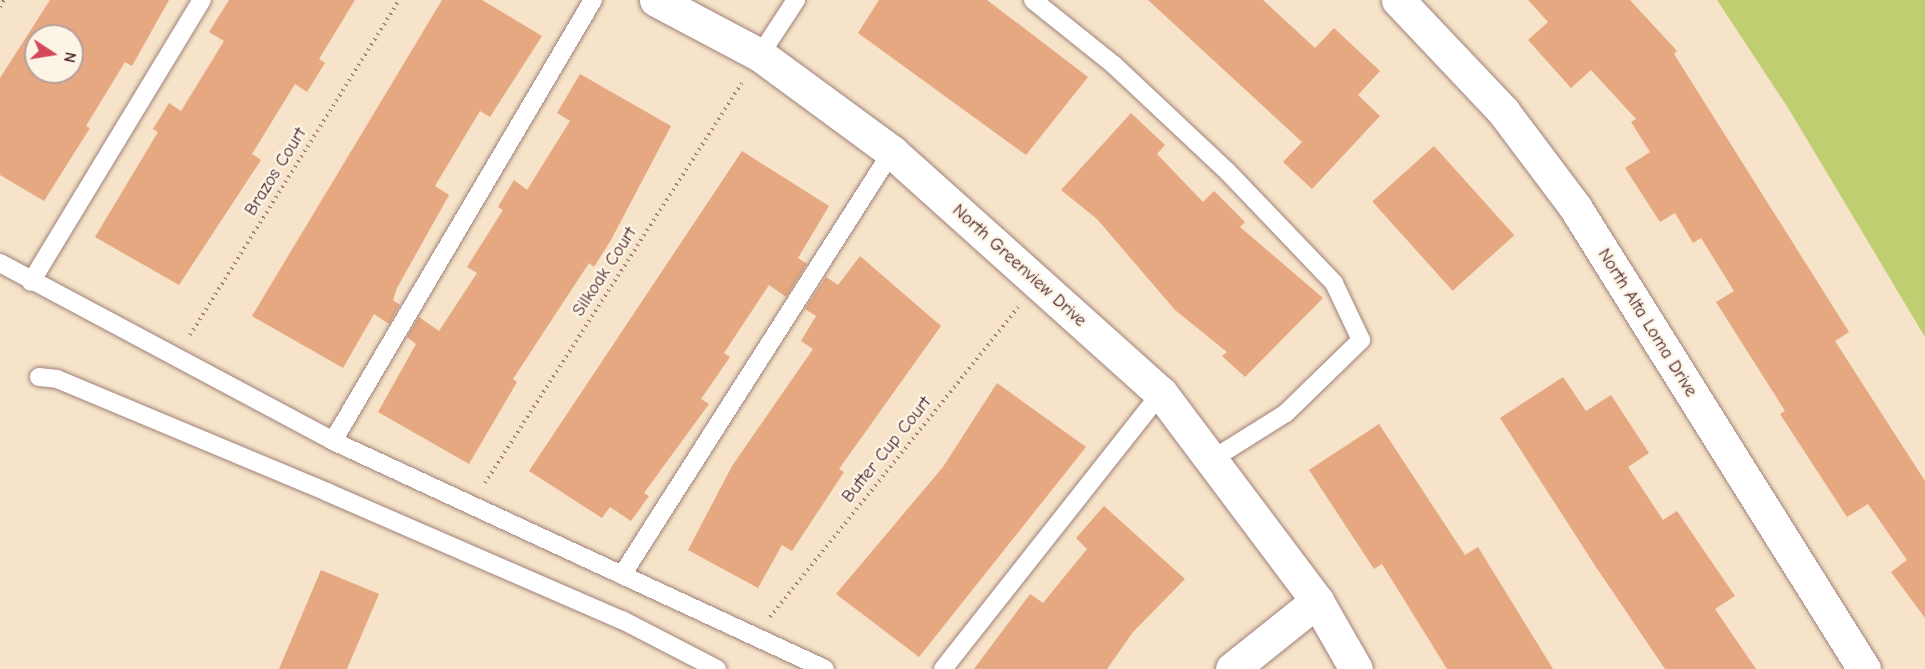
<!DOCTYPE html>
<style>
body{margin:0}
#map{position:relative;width:1925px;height:669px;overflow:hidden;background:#f6e3c9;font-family:"Comic Neue",sans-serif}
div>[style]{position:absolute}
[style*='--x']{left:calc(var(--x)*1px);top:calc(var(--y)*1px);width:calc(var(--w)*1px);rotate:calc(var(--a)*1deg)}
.green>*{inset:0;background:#bfce70}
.building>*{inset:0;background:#e6a880;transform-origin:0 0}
.path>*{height:4px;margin-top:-2px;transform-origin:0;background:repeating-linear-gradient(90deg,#a0817a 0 1.5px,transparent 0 6px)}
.roads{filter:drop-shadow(0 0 2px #a0817a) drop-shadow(0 0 2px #a0817a)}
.lane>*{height:18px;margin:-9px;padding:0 9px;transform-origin:9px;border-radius:9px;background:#fff}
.street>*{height:33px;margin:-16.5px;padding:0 16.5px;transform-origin:16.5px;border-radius:16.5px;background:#fff}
span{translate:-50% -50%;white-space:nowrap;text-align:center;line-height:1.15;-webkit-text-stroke:5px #fcf5e5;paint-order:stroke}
.street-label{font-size:18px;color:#4a1f2b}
.north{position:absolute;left:24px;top:24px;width:60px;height:60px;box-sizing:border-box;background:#fcf5e5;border:2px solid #b59f9b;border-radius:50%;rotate:102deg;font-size:16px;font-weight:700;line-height:24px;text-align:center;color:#4a1f2b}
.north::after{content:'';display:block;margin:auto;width:21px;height:27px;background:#d1495b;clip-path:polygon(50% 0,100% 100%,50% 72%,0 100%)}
</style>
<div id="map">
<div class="green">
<i style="clip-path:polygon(1717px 0,1925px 0,1925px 337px,1790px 111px)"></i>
</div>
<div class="building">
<i style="clip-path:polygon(evenodd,50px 0,169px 0,132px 66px,125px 62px,86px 126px,90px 128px,44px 201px,0 175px,0 78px,50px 0,36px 36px,72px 36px,72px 72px,36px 72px,36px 36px)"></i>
<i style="clip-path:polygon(229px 0,355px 0,319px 59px,325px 63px,307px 92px,295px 84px,252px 154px,261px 160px,179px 285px,95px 237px,158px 132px,153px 129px,169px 103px,181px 111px,224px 41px,209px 32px)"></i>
<i style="clip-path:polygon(442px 0,482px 0,542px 36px,490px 117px,480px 111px,435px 186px,449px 195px,397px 288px,393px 300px,400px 305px,389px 324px,374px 314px,343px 368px,252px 316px)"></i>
<i style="clip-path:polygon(879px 0,987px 0,1088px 77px,1026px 155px,858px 33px)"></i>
<i style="clip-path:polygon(1148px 0,1263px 0,1315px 48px,1334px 28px,1380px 71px,1358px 95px,1380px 116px,1312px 189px,1283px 162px,1302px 142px)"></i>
<i style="clip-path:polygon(1528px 0,1630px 0,1677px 51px,1674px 54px,1849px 332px,1835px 341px,1925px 481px,1925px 618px,1891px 572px,1907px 560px,1868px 504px,1847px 517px,1780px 414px,1785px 411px,1716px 302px,1734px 291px,1701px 238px,1693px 243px,1675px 213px,1660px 222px,1625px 168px,1650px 152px,1631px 122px,1636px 119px,1591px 70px,1571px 88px,1528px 40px,1548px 22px)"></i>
<i style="clip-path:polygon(580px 74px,671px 126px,611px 240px,594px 267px,589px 263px,513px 379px,517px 382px,469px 464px,378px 412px,416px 344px,407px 337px,419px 317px,439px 331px,477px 273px,467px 267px,503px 210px,498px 207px,514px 180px,527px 190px,570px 121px,557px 113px)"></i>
<i style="clip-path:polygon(1131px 113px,1165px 145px,1157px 154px,1203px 202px,1214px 191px,1245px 222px,1240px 227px,1323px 298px,1245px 377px,1222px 356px,1227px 352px,1175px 310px,1097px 219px,1061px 190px)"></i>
<i style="left:1434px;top:146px;width:120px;height:83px;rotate:48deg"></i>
<i style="clip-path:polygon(742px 151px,829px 206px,798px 258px,807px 264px,786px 297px,769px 285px,724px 353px,730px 357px,701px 399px,709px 404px,644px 493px,649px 496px,631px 521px,610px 507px,602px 518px,529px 471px)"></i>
<i style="clip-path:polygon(860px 256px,941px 326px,839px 469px,844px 472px,792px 551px,782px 545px,758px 588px,688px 550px,732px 466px,813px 349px,801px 341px,816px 316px,805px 309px,826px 277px,838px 285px)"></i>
<i style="clip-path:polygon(1563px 377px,1586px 411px,1611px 395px,1649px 453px,1628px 467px,1663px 520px,1677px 511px,1735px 596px,1715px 609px,1756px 669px,1665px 669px,1596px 567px,1500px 418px)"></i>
<i style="clip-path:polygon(997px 383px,1086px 447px,919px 657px,836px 594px,943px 467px)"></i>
<i style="clip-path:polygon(1379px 424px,1465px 555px,1478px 547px,1553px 669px,1447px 669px,1382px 564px,1374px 569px,1309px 470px)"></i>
<i style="clip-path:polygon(1104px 506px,1185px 579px,1133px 632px,1107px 669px,974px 669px,1030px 594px,1043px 603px,1087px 549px,1076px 538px)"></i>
<i style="clip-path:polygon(321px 570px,379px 594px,347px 669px,279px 669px)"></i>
</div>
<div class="path">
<i style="--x:0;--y:7;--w:8;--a:-60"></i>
<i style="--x:190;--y:335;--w:395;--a:-58"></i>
<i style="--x:485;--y:483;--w:475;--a:-57.3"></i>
<i style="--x:770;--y:617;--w:397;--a:-51.3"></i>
</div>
<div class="roads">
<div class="lane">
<i style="--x:1033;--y:0;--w:104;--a:38.7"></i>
<i style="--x:1114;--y:65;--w:155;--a:43.2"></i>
<i style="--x:1227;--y:171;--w:155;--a:46.3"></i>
<i style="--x:1334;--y:283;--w:63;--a:64.7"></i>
<i style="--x:1361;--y:340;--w:105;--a:135.8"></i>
<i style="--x:1286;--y:413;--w:89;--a:147.9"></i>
<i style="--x:760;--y:55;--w:66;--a:-56.8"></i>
<i style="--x:0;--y:263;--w:378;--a:28.1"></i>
<i style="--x:333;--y:441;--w:542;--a:24.86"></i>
<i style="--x:31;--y:282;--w:330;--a:-58.8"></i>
<i style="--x:39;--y:377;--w:18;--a:6"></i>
<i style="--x:57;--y:379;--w:293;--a:22.7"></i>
<i style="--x:327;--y:492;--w:322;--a:23.5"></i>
<i style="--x:622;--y:620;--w:107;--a:27.3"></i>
<i style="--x:333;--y:441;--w:512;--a:-59.48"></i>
<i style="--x:624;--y:572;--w:498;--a:-57.5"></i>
<i style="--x:943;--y:669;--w:352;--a:-51.7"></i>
</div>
<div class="street">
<i style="--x:656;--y:0;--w:118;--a:27.9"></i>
<i style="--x:760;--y:55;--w:164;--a:36.3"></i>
<i style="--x:892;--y:152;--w:361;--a:41.9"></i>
<i style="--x:1161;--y:393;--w:260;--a:53.1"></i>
<i style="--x:1317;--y:601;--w:78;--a:60.2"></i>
<i style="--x:1398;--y:0;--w:153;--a:46.6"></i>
<i style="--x:1503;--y:111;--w:120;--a:53.1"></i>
<i style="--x:1575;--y:207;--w:545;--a:57.97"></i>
<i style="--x:1232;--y:669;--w:109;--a:-38.7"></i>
</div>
</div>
<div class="street-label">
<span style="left:276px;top:172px;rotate:-58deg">Brazos Court</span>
<span style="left:1019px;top:266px;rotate:42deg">North Greenview Drive</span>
<span style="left:605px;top:272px;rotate:-57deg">Silkoak Court</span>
<span style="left:1647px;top:323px;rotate:58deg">North Alta Loma Drive</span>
<span style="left:887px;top:450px;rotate:-51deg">Butter Cup Court</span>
</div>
<div class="north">N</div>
</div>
